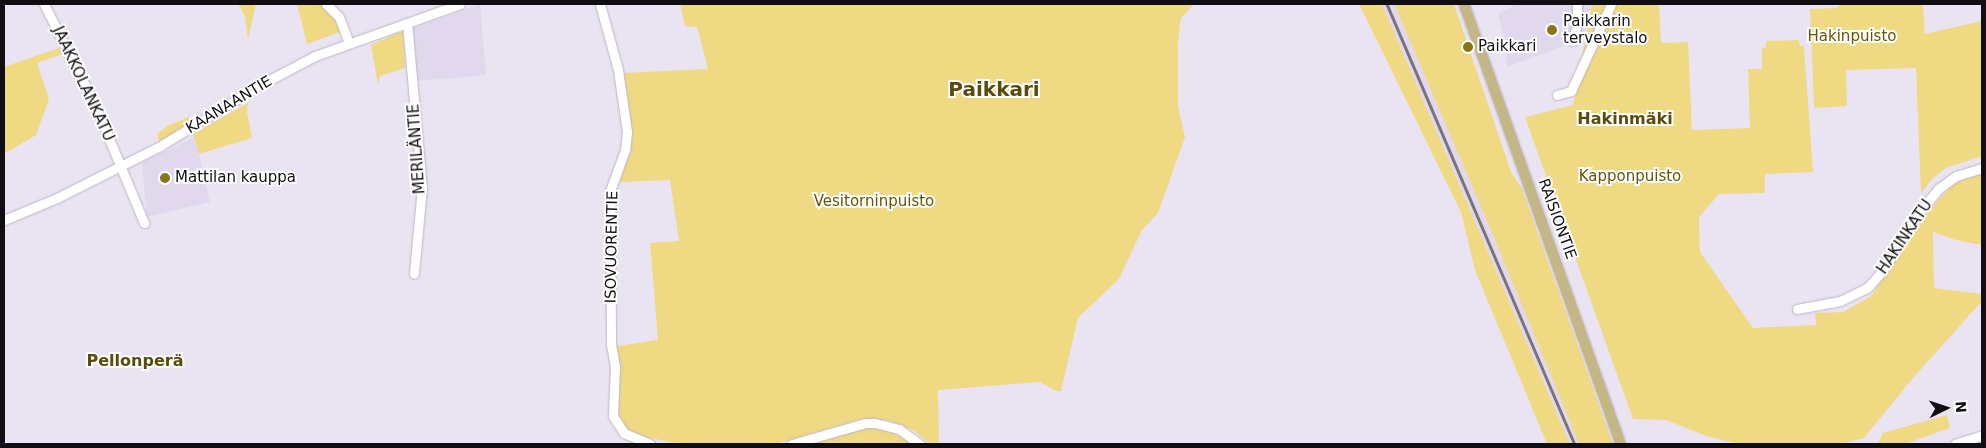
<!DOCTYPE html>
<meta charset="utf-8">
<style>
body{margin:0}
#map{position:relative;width:1986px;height:448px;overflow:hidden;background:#eae4f2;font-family:"DejaVu Sans",sans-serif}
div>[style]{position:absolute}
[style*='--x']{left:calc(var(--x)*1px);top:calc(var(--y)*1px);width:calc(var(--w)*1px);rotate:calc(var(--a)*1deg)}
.built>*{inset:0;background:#e1d8ed}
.green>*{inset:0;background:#f0d983}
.roads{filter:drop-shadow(0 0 1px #bdb7c5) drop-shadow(0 0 1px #bdb7c5)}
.minor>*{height:9px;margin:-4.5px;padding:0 4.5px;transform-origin:4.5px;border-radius:4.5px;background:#fff}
.major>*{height:10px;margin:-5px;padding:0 5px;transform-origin:5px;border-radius:5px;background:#c4b786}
.rail>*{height:2.5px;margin:-1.25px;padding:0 1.25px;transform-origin:1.25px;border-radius:1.25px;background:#78747e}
.dots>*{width:14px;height:14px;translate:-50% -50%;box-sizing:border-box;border:2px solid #fff;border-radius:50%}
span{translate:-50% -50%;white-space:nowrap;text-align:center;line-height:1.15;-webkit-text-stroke:4px #fff;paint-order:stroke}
.poi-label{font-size:15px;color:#100e13}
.left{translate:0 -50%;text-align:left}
.park-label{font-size:15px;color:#665404}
.street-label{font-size:15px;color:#100e13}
.neighbourhood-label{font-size:16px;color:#5a4b0a;font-weight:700}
.district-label{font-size:20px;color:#5a4b0a;font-weight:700}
.frame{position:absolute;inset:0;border:5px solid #100e13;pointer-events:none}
.north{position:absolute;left:1921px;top:383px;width:50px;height:50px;-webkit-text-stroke:4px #fff;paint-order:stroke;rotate:86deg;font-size:14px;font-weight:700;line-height:20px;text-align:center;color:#100e13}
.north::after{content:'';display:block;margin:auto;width:18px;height:22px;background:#100e13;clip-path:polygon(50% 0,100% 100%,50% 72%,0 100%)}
</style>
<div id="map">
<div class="built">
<i style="clip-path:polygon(480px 4px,486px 75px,417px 81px,412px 29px)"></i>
<i style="clip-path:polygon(1382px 4px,1394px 4px,1490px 228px,1579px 444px,1570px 444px)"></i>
<i style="clip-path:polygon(1517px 4px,1592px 4px,1585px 38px,1507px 67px,1504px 37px,1498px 14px)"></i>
<i style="clip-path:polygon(195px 137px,210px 202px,147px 217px,142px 163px)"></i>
</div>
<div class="green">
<i style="clip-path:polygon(238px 4px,256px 4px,248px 39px,245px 16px)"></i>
<i style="clip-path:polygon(297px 4px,321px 4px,335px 17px,340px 32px,307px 44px)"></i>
<i style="clip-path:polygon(680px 4px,1194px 4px,1181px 18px,1178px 43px,1178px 107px,1185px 137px,1158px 213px,1142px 230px,1119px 279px,1078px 318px,1061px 391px,1056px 391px,1040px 382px,938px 390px,939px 444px,930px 444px,915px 431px,891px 421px,874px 419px,857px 420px,776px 444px,682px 444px,639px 436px,627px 429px,619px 418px,617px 407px,617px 346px,658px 340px,650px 243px,679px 241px,670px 180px,620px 182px,630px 141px,630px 116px,622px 73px,708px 69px,697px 27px,685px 26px)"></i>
<i style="clip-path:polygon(1359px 4px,1382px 4px,1570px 444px,1547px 444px,1475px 270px,1461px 212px)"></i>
<i style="clip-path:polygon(1394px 4px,1454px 4px,1511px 172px,1522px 189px,1613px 444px,1579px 444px,1490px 228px)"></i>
<i style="clip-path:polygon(1592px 4px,1659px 4px,1661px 43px,1688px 42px,1692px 130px,1750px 128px,1748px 69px,1762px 69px,1762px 48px,1766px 48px,1766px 41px,1799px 40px,1800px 46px,1804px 46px,1813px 172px,1765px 174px,1765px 193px,1719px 194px,1699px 217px,1700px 252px,1753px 328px,1816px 325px,1815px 313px,1843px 312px,1871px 296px,1929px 211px,1951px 186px,1966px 178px,1982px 174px,1982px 245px,1956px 240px,1933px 232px,1934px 288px,1982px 294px,1982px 301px,1912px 379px,1864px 438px,1840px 444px,1740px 444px,1709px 437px,1666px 420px,1633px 419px,1525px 117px,1573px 105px)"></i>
<i style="clip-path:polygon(1842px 4px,1923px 4px,1925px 34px,1982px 21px,1982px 156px,1946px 168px,1932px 179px,1921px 193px,1916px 68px,1846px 70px,1847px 106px,1814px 108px,1810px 9px,1836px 8px)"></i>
<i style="clip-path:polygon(403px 31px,405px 68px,380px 76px,378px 85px,371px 45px)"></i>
<i style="clip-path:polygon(59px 48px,62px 54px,37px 63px,49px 99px,36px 135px,4px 154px,4px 67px)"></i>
<i style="clip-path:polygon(248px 103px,247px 112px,252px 138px,199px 154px,193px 134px)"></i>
<i style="clip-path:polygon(189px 117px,192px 127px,160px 146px,157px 134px,169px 125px)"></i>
<i style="clip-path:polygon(1947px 415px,1950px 428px,1905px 444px,1878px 444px,1883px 433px)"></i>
<i style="clip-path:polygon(870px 426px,889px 431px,914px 444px,818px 444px,818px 440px)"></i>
</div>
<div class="roads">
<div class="minor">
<i style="--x:44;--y:4;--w:113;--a:63.2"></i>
<i style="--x:95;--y:105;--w:128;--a:67.4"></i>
<i style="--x:326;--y:4;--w:18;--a:45"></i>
<i style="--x:339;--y:17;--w:28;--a:69"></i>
<i style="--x:600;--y:4;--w:68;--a:74.7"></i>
<i style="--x:618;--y:70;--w:63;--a:81.7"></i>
<i style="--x:627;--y:132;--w:18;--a:96"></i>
<i style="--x:625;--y:150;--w:44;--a:110.1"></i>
<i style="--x:610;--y:191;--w:153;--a:89.6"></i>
<i style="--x:611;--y:344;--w:23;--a:80"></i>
<i style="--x:615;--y:367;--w:49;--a:92.3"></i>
<i style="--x:613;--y:416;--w:20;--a:57"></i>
<i style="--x:624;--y:433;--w:28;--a:23"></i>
<i style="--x:407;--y:23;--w:165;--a:84.8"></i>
<i style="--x:422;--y:187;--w:87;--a:95.3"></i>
<i style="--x:1573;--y:41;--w:19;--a:-78"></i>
<i style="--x:1577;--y:22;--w:18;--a:-90"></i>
<i style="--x:1557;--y:95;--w:15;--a:-16"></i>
<i style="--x:1571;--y:91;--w:96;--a:-65.3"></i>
<i style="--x:4;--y:220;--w:57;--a:-22.5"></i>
<i style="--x:57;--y:198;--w:115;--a:-26.8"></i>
<i style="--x:160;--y:146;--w:117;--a:-31.4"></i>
<i style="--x:260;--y:85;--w:62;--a:-27.8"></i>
<i style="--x:315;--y:56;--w:154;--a:-19.7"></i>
<i style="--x:1797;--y:309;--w:44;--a:-10.5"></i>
<i style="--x:1840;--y:301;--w:30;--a:-26"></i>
<i style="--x:1867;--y:288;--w:24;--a:-48"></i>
<i style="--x:1883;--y:270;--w:68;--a:-58.2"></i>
<i style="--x:1919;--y:212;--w:30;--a:-50"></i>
<i style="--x:1938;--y:189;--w:22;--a:-36"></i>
<i style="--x:1956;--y:176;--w:27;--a:-17"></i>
<i style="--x:792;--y:444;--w:76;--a:-16"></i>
<i style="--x:865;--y:423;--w:10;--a:0"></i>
<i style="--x:875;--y:423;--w:25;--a:14"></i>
<i style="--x:899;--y:429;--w:26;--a:36"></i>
<i style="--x:1955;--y:444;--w:28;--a:-18"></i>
</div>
<div class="major">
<i style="--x:1464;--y:4;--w:467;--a:70.4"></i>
</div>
</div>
<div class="rail">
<i style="--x:1387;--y:4;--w:478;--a:66.9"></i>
</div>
<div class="dots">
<i style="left:1552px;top:30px;background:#8b7519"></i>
<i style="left:1468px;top:47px;background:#8b7519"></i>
<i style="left:165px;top:178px;background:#8b7519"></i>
</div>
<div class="poi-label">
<span class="left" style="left:1563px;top:30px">Paikkarin<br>terveystalo</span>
<span class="left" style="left:1478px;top:47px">Paikkari</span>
<span class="left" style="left:175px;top:178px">Mattilan kauppa</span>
</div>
<div class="park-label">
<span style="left:1852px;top:37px">Hakinpuisto</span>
<span style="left:1630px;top:177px">Kapponpuisto</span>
<span style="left:874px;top:202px">Vesitorninpuisto</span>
</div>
<div class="street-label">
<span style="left:83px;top:84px;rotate:65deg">JAAKKOLANKATU</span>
<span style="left:229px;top:105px;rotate:-31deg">KAANAANTIE</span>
<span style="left:417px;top:149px;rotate:-94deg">MERILÄNTIE</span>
<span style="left:1557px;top:219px;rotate:70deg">RAISIONTIE</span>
<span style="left:1905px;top:237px;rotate:-56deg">HAKINKATU</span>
<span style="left:612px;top:247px;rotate:-89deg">ISOVUORENTIE</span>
</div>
<div class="neighbourhood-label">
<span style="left:1625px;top:119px">Hakinmäki</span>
<span style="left:135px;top:361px">Pellonperä</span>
</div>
<div class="district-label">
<span style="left:994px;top:89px">Paikkari</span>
</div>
<div class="frame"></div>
<div class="north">N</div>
</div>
